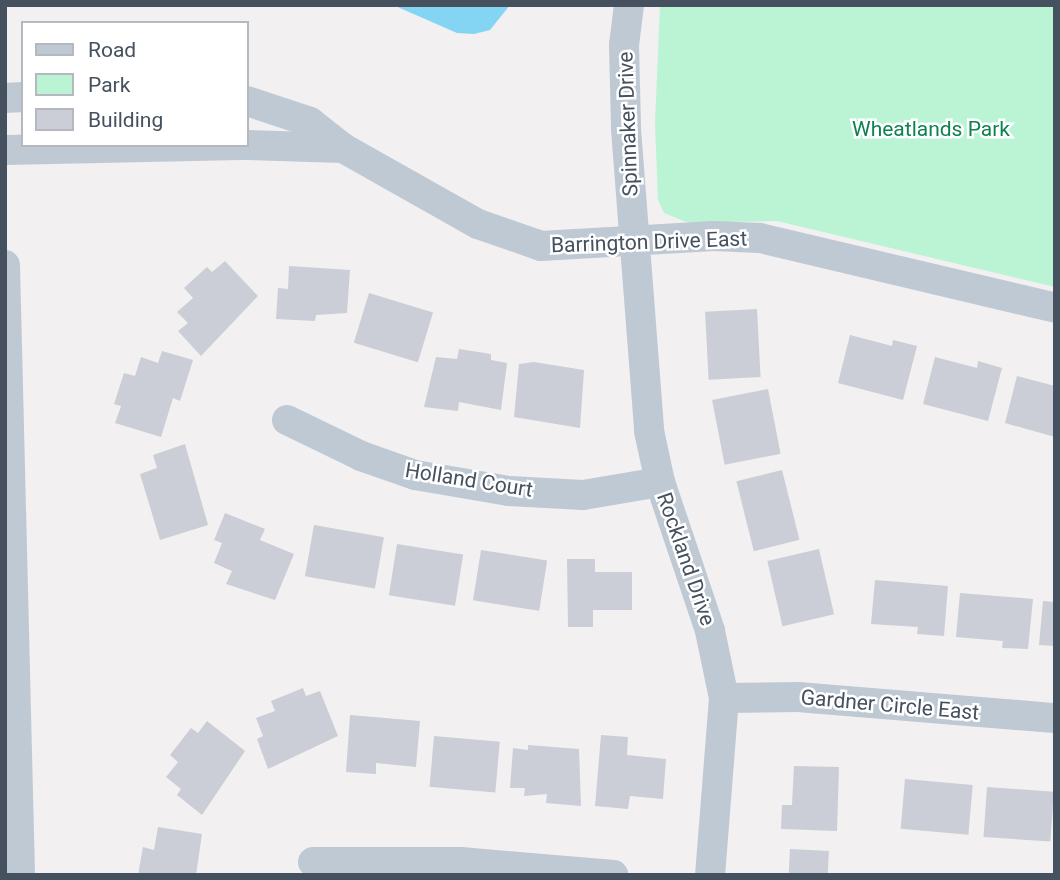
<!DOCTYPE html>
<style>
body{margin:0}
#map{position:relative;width:1060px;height:880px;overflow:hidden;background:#f2f0f0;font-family:Roboto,sans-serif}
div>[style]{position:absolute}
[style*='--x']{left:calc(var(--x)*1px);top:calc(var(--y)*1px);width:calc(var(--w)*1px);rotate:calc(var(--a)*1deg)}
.green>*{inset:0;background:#bbf3d5}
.water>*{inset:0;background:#84d5f4}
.building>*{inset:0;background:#cbced6;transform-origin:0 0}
.minor>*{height:30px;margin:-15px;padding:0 15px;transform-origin:15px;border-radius:15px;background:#bfc9d3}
span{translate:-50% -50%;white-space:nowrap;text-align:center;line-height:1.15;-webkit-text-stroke:5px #fff;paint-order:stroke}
.street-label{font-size:21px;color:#46515f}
.park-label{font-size:21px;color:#0f8251}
.frame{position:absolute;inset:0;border:7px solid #46515f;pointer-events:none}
.legend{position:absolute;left:21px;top:21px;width:228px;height:126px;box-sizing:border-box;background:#fff;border:2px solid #b5b9bf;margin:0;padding:9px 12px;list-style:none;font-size:21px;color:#46515f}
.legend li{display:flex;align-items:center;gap:14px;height:35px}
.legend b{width:35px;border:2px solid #b5b9bf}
</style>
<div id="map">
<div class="green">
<i style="clip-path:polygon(660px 5px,1055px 5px,1055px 287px,777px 221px,689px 223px,664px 213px,658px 200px,655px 123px)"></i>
</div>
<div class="water">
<i style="clip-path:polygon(393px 5px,510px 5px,490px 30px,474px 34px,457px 33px)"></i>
</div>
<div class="building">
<i style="clip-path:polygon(225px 261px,258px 296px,201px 356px,178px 331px,188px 323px,177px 312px,193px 298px,184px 288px,207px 267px,212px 272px)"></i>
<i style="clip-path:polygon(289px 266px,350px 270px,347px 313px,316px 315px,315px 321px,276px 319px,278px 288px,288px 289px)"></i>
<i style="left:369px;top:293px;width:67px;height:52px;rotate:17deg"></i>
<i style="left:757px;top:309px;width:68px;height:52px;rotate:87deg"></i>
<i style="clip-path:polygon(850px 335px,892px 346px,893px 340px,917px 346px,903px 400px,838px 383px)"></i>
<i style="clip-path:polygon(459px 349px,491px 354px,491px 360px,507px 363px,501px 410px,459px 402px,458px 411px,424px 407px,436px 357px,457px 359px)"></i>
<i style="clip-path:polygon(162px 351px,193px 360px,180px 401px,173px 398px,161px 437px,115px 423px,121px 406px,114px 404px,124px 373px,135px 376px,141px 357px,158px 363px)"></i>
<i style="clip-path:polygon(935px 357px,977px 368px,978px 361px,1002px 368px,988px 421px,923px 404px)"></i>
<i style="clip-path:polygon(534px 362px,584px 370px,580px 428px,514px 417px,519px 364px)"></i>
<i style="clip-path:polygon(1017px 376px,1055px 386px,1055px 437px,1005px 423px)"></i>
<i style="left:768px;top:389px;width:66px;height:57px;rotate:79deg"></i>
<i style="clip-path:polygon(185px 444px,208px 525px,160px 540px,140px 474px,157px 468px,153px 455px)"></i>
<i style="left:782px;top:470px;width:72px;height:47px;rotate:76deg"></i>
<i style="clip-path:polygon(225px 513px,265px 529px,260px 540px,294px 554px,275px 600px,226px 584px,232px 571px,214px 563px,222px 543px,214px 540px)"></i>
<i style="left:314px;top:525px;width:71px;height:52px;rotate:10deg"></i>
<i style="left:397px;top:544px;width:67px;height:52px;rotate:9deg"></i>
<i style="left:819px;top:549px;width:67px;height:53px;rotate:77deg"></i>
<i style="left:481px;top:550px;width:67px;height:51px;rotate:9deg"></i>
<i style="clip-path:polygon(567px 559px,595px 559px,595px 572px,632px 572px,632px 610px,593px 610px,593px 627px,568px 627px)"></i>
<i style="clip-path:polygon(875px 580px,948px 586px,944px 636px,917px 634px,918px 627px,871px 624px)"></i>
<i style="clip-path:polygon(960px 593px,1033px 599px,1028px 649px,1002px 648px,1003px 641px,956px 637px)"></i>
<i style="clip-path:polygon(1043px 601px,1055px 602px,1055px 646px,1039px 645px)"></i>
<i style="clip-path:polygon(303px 688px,306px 696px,320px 691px,338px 736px,268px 769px,257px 739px,263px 736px,256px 718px,275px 711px,271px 701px)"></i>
<i style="clip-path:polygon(350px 715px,420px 721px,416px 767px,376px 763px,376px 774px,346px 772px)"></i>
<i style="clip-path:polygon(207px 721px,245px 751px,202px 815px,177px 795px,181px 789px,166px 777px,178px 762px,170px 755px,191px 728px,198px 733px)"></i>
<i style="clip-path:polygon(601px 735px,628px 737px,627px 755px,666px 759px,663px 799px,630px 796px,628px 809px,595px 806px)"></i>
<i style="left:434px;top:736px;width:66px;height:51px;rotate:5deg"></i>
<i style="clip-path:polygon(528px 745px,579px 749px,581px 806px,546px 803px,547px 794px,524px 796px,525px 788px,510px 788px,513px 748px,528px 750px)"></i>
<i style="clip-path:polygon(794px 766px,839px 767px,837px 831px,781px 829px,782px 805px,792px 805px)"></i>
<i style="left:905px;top:779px;width:68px;height:50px;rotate:5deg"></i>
<i style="left:987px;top:787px;width:67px;height:50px;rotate:4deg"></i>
<i style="clip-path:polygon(158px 827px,202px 834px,196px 875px,138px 875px,143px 847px,154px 850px)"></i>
<i style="left:790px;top:849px;width:39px;height:26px;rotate:3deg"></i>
</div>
<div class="minor">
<i style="--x:629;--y:5;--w:40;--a:97.1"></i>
<i style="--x:624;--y:45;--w:84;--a:88.6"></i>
<i style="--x:626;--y:129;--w:303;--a:85.6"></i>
<i style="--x:649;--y:431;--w:52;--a:77.8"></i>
<i style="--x:660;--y:482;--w:157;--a:71.4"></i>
<i style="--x:710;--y:631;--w:68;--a:78.2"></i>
<i style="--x:724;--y:698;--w:178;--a:94.5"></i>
<i style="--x:5;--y:98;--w:18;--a:-3"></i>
<i style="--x:247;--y:101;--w:66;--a:18.4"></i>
<i style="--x:310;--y:122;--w:42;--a:38.2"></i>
<i style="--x:343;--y:148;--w:155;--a:29.4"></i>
<i style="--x:478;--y:224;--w:67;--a:19.2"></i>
<i style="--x:541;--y:246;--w:173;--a:-3.3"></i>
<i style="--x:714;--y:236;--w:46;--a:2.5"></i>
<i style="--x:760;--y:238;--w:303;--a:13.3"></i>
<i style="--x:247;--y:145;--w:96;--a:1.8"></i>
<i style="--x:5;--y:150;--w:236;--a:-1.2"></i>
<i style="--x:5;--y:265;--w:610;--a:88.59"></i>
<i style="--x:287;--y:420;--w:82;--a:25.9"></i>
<i style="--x:361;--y:456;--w:57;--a:19.4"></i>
<i style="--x:415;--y:475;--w:95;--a:9.7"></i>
<i style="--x:509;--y:491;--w:74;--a:3.1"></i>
<i style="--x:583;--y:495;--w:78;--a:-9.6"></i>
<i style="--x:724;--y:698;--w:74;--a:-0.8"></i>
<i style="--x:798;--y:697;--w:258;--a:4.7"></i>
<i style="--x:313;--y:862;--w:148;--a:0"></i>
<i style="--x:461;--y:862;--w:153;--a:4.9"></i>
</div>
<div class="street-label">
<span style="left:628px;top:124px;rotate:-92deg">Spinnaker Drive</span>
<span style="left:649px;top:242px;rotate:-2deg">Barrington Drive East</span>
<span style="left:469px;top:480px;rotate:9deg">Holland Court</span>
<span style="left:686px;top:559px;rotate:71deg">Rockland Drive</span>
<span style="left:890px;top:705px;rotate:5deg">Gardner Circle East</span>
</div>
<div class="park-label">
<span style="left:931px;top:129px">Wheatlands Park</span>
</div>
<div class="frame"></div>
<ul class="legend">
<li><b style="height:9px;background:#bfc9d3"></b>Road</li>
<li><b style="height:19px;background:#bbf3d5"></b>Park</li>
<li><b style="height:19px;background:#cbced6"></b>Building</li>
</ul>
</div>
